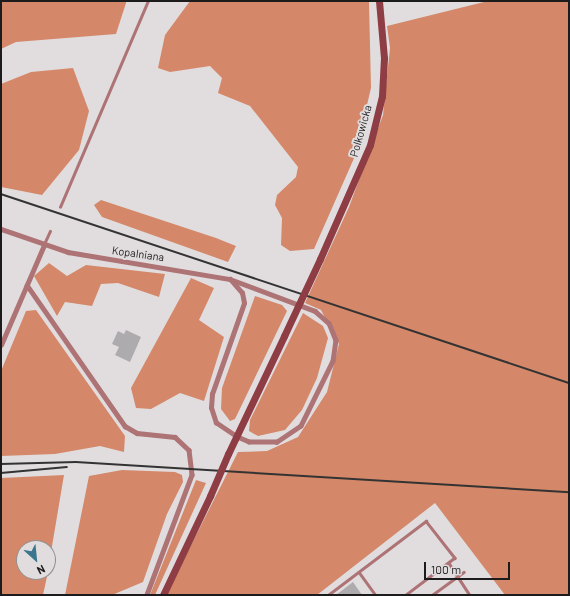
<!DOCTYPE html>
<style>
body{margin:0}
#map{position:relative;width:570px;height:596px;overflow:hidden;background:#e1dddf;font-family:Barlow,sans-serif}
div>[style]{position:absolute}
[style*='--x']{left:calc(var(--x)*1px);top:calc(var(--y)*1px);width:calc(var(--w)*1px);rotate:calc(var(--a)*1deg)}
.forest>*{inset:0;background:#d48869}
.building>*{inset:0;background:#aeabae}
.lane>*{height:2.5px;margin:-1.25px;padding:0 1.25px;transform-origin:1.25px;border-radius:1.25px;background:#ad7375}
.street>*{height:4.5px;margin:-2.25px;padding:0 2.25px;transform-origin:2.25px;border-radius:2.25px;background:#ad7375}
.secondary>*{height:7px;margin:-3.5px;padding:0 3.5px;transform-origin:3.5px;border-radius:3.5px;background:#8f3d44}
.rail>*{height:1.5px;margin:-0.75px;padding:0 0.75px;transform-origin:0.75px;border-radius:0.75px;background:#343333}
.secondary-bridge>*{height:7px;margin:-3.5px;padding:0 3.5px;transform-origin:3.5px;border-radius:3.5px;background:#8f3d44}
span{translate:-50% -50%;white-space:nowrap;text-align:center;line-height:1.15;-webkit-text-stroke:4px #e1dddf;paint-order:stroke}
.street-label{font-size:11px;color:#1d1c1c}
.frame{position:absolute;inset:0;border:2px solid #1d1c1c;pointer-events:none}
.north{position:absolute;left:16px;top:540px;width:40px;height:40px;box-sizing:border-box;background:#e1dddf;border:1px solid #939091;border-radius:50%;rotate:153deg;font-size:11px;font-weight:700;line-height:16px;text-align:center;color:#1d1c1c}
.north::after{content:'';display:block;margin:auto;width:14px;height:18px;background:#3b768e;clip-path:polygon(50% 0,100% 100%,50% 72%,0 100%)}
.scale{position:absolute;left:424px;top:562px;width:86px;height:18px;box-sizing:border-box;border:2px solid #1d1c1c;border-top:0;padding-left:5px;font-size:12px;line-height:14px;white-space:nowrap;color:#1d1c1c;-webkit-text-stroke:3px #e1dddf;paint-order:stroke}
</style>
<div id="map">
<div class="forest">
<i style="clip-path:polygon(1px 1px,126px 1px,126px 3px,116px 34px,16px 42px,1px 49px)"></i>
<i style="clip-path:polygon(190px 1px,369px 1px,371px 88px,355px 156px,314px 249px,290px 251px,281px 245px,282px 218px,275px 205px,277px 195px,296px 177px,298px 167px,250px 106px,218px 93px,222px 78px,210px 66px,170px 72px,158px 68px,165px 35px)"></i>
<i style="clip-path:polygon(488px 1px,569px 1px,569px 595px,505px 595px,435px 503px,317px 595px,166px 595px,238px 452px,267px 451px,298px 437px,327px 392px,339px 344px,321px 310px,305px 303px,349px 207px,383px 115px,390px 48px,387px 26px)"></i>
<i style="clip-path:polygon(73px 68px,89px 111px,79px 150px,42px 195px,1px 187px,1px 84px,31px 72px)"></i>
<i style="clip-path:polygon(101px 200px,216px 238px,236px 246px,228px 262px,102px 217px,94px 205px)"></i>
<i style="clip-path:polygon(49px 263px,67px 276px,86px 265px,165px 274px,159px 297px,118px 283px,101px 284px,92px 306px,65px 302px,57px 316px,34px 276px)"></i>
<i style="clip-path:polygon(191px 278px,214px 288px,199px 320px,224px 337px,204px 401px,180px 393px,151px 409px,136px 408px,131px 388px)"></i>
<i style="clip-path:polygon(255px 296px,282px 305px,287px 311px,235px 419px,230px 421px,221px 409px,222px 388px)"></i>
<i style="clip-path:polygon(36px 310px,125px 436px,124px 452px,100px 446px,55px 454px,1px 456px,1px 371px,26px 311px)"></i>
<i style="clip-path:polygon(303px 313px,323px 326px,328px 338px,317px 378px,302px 410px,285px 430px,258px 436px,249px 431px,250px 420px)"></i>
<i style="clip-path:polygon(122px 470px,175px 472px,182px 475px,183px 482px,167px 514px,143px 582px,112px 595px,65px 595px,89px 476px)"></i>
<i style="clip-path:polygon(64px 475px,48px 570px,48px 548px,24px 548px,24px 572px,48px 572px,43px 595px,1px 595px,1px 478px)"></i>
<i style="clip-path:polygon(196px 480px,206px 483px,155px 595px,150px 595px)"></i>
</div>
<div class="building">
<i style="clip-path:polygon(126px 330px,141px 337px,130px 362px,115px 355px,119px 347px,112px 344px,118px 331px,124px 334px)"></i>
<i style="clip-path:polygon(353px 582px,362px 595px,336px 595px)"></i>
</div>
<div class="lane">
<i style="--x:60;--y:207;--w:224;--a:-66.9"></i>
<i style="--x:44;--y:244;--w:14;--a:-65"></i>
<i style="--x:449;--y:563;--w:38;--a:57"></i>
<i style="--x:359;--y:572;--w:29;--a:54"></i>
<i style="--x:328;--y:595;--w:123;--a:-37.1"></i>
<i style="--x:426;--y:521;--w:47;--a:51.9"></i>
<i style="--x:455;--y:558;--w:61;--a:142.9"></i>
<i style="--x:432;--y:595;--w:39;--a:-36"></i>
</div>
<div class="street">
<i style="--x:1;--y:229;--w:71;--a:18.9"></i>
<i style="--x:68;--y:252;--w:164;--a:9.5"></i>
<i style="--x:230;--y:279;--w:91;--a:20.6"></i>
<i style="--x:315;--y:311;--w:18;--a:41"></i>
<i style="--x:329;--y:323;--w:18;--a:68"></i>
<i style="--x:336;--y:340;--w:21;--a:98"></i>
<i style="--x:333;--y:361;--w:72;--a:116.2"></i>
<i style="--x:301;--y:426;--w:29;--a:146"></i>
<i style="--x:277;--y:442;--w:28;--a:180"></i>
<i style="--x:249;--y:442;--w:13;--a:-157"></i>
<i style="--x:237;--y:437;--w:25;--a:-146"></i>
<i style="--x:216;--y:423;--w:16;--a:-108"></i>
<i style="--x:211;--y:408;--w:14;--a:-86"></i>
<i style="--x:212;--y:394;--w:96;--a:-70.6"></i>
<i style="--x:244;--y:303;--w:10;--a:-101"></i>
<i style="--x:242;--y:293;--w:18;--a:-131"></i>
<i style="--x:27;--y:285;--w:172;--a:55.2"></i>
<i style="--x:125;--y:426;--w:14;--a:30"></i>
<i style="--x:137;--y:433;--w:38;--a:6"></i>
<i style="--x:175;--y:437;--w:19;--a:43"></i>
<i style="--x:189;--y:450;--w:25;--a:83"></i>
<i style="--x:192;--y:475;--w:128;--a:110.6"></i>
<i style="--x:1;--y:345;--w:109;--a:-66.7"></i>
</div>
<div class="secondary">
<i style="--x:320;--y:259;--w:124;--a:-66.3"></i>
<i style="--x:370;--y:145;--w:50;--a:-76.2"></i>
<i style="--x:382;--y:96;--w:38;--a:-87"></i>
<i style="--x:384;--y:58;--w:57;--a:-95"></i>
<i style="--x:228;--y:454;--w:131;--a:-64.6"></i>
<i style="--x:163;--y:595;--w:110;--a:-64.6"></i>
</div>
<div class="rail">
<i style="--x:1;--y:194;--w:599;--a:18.4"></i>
<i style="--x:1;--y:464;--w:75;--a:-1.5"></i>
<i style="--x:76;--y:462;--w:494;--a:3.5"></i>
<i style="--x:1;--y:473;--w:66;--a:-5.2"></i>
</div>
<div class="secondary-bridge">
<i style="--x:284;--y:336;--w:85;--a:-64.9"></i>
<i style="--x:210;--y:496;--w:46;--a:-66.8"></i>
</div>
<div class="street-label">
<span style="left:361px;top:131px;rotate:-74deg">Polkowicka</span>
<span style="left:138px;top:254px;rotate:8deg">Kopalniana</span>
</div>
<div class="frame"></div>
<div class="north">N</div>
<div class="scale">100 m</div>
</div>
